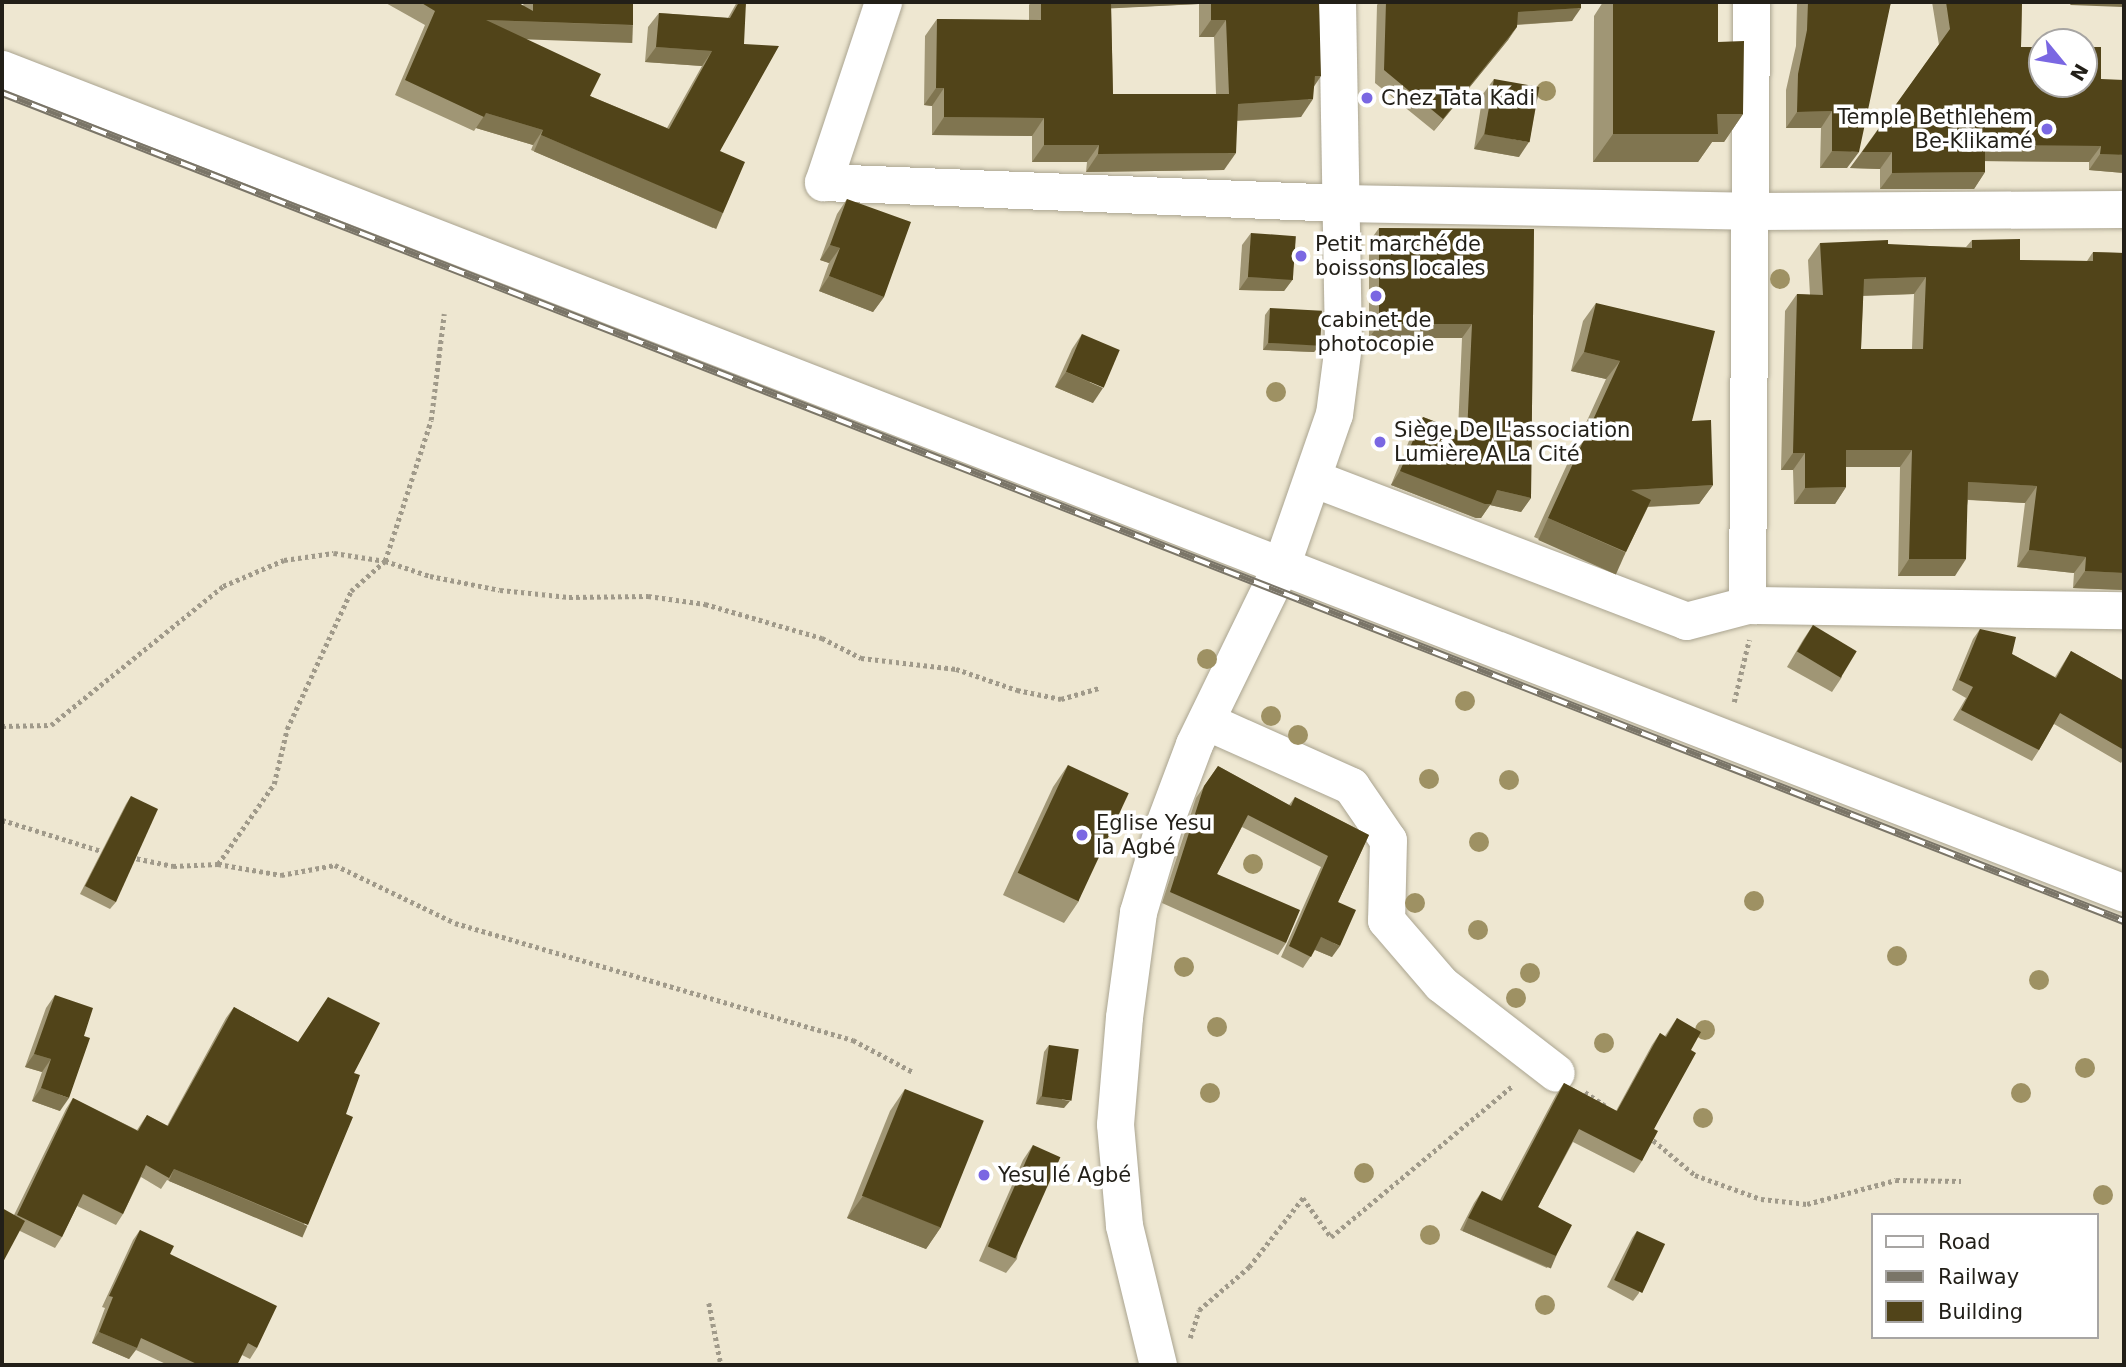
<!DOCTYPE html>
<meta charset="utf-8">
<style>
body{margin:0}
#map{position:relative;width:2126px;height:1367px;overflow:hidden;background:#eee7d1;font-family:"DejaVu Sans",sans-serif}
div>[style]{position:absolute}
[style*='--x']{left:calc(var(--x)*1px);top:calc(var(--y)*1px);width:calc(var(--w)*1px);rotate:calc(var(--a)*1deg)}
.path>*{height:4.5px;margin-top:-2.25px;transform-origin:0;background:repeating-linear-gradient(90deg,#a09a8a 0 3.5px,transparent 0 7px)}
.roads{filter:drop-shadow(0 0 2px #aaa490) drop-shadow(0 0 2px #aaa490)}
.minor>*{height:37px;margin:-18.5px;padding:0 18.5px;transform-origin:18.5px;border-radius:18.5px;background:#fff}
.rail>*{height:8px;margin-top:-4px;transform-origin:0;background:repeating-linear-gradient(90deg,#fff 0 16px,#7a7568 0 32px);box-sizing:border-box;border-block:2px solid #7a7568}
.trees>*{width:20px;height:20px;margin:-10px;border-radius:50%;background:#9e9163}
.wall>*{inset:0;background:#a09675}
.shaded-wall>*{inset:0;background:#807550;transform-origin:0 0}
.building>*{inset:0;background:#514419;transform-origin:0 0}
.dots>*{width:19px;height:19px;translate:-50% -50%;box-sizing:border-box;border:4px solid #fff;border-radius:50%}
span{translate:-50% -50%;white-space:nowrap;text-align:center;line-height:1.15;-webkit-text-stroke:7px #fff;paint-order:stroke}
.poi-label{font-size:21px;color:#221f18}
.left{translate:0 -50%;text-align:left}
.right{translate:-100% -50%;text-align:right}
.frame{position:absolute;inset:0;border:4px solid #221f18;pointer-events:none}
.legend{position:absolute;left:1871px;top:1213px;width:228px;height:126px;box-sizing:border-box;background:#fff;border:2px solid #a7a5a3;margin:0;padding:9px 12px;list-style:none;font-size:21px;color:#221f18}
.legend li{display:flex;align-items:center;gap:14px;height:35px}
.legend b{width:35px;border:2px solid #a7a5a3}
.north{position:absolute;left:2028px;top:28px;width:70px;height:70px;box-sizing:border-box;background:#fff;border:2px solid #a7a5a3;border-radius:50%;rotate:120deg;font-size:19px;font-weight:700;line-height:28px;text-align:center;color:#221f18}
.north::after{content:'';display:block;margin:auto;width:24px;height:32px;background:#7a67e2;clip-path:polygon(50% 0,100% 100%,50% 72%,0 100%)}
</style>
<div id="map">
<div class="path">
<i style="--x:1734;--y:702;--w:64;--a:-76.4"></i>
<i style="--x:2;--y:726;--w:49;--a:-1.2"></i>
<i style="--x:51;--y:725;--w:221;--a:-38.9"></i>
<i style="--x:223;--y:586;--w:66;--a:-23.1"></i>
<i style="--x:284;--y:560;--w:50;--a:-8"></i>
<i style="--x:334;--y:553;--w:52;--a:8.9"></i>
<i style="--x:385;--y:561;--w:47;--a:18.4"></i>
<i style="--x:430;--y:576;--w:71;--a:11.3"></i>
<i style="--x:500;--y:590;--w:69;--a:5.8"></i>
<i style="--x:569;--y:597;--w:79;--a:-0.7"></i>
<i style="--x:648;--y:596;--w:58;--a:8"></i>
<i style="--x:705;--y:604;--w:122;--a:16.2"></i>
<i style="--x:822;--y:638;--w:44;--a:27.1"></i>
<i style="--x:861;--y:658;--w:96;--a:6.6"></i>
<i style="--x:956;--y:669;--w:65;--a:19"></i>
<i style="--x:1017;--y:690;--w:45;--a:11.6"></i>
<i style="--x:1061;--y:699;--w:40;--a:-16"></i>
<i style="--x:2;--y:820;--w:107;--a:17.4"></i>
<i style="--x:130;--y:857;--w:44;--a:11.8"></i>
<i style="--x:173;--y:866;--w:45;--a:-2.5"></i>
<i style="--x:218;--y:864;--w:64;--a:9.9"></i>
<i style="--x:281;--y:875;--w:55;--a:-10.5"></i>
<i style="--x:335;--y:865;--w:133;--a:25.8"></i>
<i style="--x:455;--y:923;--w:415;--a:16.4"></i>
<i style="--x:853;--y:1040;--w:68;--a:28.1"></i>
<i style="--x:218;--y:864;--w:98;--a:-55"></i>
<i style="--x:274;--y:784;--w:57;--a:-76.7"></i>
<i style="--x:287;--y:729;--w:152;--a:-65.1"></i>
<i style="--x:351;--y:591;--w:45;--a:-41.4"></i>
<i style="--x:385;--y:561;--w:148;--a:-71.9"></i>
<i style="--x:431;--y:420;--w:107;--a:-83"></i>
<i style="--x:1585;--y:1092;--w:27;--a:34"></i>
<i style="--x:1648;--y:1136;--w:61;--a:39.7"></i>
<i style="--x:1695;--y:1175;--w:70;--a:20"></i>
<i style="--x:1761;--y:1199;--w:46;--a:6.2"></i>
<i style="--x:1807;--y:1204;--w:92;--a:-15.1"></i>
<i style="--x:1896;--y:1180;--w:65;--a:0.9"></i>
<i style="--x:709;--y:1303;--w:63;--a:79"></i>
<i style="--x:1190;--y:1338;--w:29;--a:-72"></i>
<i style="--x:1199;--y:1310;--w:66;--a:-40.7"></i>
<i style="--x:1249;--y:1267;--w:88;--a:-52"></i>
<i style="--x:1303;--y:1198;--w:48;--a:54.3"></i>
<i style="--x:1331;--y:1237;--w:236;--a:-39.8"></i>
</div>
<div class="roads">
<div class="minor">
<i style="--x:883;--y:2;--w:190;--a:108.4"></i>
<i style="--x:823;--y:182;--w:518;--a:2.32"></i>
<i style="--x:1341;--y:203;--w:406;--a:1.1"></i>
<i style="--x:1747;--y:211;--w:377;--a:-0.3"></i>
<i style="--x:2;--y:69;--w:2276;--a:21.22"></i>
<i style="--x:1315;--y:479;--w:397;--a:20.9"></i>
<i style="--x:1686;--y:621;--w:63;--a:-14.7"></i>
<i style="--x:1747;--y:605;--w:377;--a:0.8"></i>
<i style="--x:1747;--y:605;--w:603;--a:-89.62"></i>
<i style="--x:1206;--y:721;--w:159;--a:24.1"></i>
<i style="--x:1351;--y:786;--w:65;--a:55.6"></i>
<i style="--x:1388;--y:840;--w:80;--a:91.4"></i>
<i style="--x:1386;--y:920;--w:84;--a:49.3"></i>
<i style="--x:1441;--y:984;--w:145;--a:37.7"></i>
<i style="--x:1158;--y:1365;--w:144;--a:-103.7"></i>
<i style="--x:1124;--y:1225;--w:101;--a:-95.1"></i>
<i style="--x:1115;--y:1124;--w:107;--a:-85.2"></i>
<i style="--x:1124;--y:1017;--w:106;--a:-82.4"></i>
<i style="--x:1138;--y:912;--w:92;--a:-73.5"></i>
<i style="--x:1164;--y:824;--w:85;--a:-69.4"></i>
<i style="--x:1194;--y:744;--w:198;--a:-64"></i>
<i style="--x:1281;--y:566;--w:161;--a:-70.8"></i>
<i style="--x:1334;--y:414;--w:70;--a:-82.6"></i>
<i style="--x:1343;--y:345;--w:343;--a:-91"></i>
</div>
</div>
<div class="rail">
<i style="--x:2;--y:93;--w:2278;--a:21.32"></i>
</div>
<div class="trees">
<i style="left:1546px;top:91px"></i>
<i style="left:1780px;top:279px"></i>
<i style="left:1276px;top:392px"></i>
<i style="left:1207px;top:659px"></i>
<i style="left:1465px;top:701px"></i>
<i style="left:1271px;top:716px"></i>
<i style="left:1298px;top:735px"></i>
<i style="left:1429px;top:779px"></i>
<i style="left:1509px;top:780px"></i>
<i style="left:1479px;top:842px"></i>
<i style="left:1253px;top:864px"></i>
<i style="left:1754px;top:901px"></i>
<i style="left:1415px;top:903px"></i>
<i style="left:1478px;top:930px"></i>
<i style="left:1897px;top:956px"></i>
<i style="left:1184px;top:967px"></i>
<i style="left:1530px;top:973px"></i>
<i style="left:2039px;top:980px"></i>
<i style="left:1516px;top:998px"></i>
<i style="left:1217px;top:1027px"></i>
<i style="left:1705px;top:1030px"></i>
<i style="left:1604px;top:1043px"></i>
<i style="left:2085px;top:1068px"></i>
<i style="left:1210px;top:1093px"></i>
<i style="left:2021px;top:1093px"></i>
<i style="left:1703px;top:1118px"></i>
<i style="left:1364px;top:1173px"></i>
<i style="left:2103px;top:1195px"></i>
<i style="left:1430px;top:1235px"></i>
<i style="left:1545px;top:1305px"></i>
</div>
<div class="wall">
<i style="clip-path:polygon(384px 2px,517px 2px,523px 6px,524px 2px,633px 2px,633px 25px,622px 40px,521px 37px,590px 96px,667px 128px,702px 66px,645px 62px,648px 27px,659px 13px,728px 18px,737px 2px,746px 2px,720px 151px,713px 228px,531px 150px,533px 145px,476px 128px,474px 131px,395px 95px,425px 25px)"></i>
<i style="clip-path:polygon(evenodd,1031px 2px,1319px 2px,1314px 86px,1301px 117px,1237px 121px,1224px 170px,1086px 172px,1087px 162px,1032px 162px,1032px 136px,932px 135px,932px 106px,924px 105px,925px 36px,937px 19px,1029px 20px,1029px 5px,1031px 2px,1199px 4px,1199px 37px,1214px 37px,1216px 94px,1113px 94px,1111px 8px,1199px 4px)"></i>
<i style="clip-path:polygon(1379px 2px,1581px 2px,1572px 21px,1517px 25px,1508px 40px,1434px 131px,1375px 83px,1377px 5px)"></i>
<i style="clip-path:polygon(1603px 2px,1718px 2px,1718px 42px,1743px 114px,1724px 142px,1712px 142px,1698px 162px,1593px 162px,1594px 16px)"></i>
<i style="clip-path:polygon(1797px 2px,1891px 2px,1847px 168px,1820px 168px,1821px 128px,1786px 128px,1786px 90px,1796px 46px)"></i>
<i style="clip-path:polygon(1926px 2px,2022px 2px,2021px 47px,2101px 79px,2124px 173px,2089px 170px,2089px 162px,1985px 161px,1985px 172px,1974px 189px,1880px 189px,1880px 169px,1850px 168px,1939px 45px,1932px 2px)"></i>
<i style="clip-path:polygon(1494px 79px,1519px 157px,1474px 149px,1483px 94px)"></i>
<i style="clip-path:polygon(847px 199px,884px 297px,873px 312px,819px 291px,829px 263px,820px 260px,837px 214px)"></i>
<i style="clip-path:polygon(1379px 228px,1534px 229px,1531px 498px,1521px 512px,1490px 505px,1481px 518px,1476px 518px,1391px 485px,1413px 431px,1423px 417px,1458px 430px,1462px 338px,1369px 338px,1369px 242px)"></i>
<i style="clip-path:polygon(1251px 233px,1293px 279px,1284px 291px,1239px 290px,1242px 245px)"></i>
<i style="clip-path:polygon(evenodd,1972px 240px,2020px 260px,2087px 261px,2093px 252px,2124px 253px,2124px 590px,2073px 588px,2074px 573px,2017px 567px,2025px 503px,1968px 500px,1955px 576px,1898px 576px,1900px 467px,1846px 467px,1846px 487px,1835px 504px,1794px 504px,1793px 470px,1781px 470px,1785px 311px,1797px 294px,1810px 295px,1808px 260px,1820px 243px,1966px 247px,1972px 240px,1914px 294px,1912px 349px,1861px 349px,1863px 296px,1914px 294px)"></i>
<i style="clip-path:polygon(1596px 303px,1692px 421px,1713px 485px,1699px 504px,1648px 507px,1626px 552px,1613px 571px,1534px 537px,1606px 379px,1571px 371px,1583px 321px)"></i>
<i style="clip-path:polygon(1270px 308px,1320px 345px,1314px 352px,1263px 350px,1265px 315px)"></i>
<i style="clip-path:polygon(1082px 334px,1093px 403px,1055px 387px,1072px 349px)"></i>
<i style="clip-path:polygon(1813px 625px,1842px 677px,1832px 692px,1787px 667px,1803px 640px)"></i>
<i style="clip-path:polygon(1980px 629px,2012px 654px,2055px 677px,2071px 651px,2124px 681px,2124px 758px,2121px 763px,2054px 724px,2039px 750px,2032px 761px,1953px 720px,1966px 698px,1952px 690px,1973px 639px)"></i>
<i style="clip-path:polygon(1068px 765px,1079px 901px,1064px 923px,1003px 895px,1053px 787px)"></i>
<i style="clip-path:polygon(1218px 766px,1289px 805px,1295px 797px,1369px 835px,1338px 902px,1332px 957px,1315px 950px,1303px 968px,1281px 957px,1321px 867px,1242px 827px,1217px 874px,1286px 943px,1278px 955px,1162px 903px,1196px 798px)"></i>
<i style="clip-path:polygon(131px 796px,116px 902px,110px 909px,80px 894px,126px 804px)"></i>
<i style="clip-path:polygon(55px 995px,60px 1111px,32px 1101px,42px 1072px,25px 1067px,46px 1008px)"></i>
<i style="clip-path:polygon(234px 1007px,354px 1073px,300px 1236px,167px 1180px,161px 1189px,141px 1177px,123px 1214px,116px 1225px,77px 1206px,62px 1237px,55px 1248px,20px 1231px,14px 1215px,66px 1109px,73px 1098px,137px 1130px,147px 1115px,167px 1126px,226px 1018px)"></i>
<i style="clip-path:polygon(1677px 1018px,1691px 1050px,1654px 1129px,1642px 1161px,1634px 1173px,1573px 1142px,1538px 1207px,1556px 1256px,1547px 1268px,1460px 1230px,1474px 1203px,1482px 1191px,1500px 1200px,1556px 1095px,1564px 1083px,1616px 1111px,1652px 1045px,1660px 1033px,1665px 1036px)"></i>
<i style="clip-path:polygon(1049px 1045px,1064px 1108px,1036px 1104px,1044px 1052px)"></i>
<i style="clip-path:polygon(905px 1089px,941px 1227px,926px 1249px,847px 1218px,890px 1111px)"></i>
<i style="clip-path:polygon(1033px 1145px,1017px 1259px,1006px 1273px,979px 1261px,1023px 1160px)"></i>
<i style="clip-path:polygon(140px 1230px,170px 1254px,257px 1348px,250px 1359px,242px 1355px,237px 1365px,168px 1365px,136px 1350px,129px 1359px,92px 1343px,105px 1308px,102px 1307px,133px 1240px)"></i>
<i style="clip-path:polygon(1637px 1231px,1639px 1293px,1633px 1301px,1607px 1287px,1632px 1238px)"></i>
</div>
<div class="shaded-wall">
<i style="clip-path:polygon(1104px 2px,1200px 2px,1199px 4px,1099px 9px)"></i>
<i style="clip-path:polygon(2072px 2px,2124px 2px,2124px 5px,2123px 7px,2070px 5px)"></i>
<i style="clip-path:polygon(1581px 8px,1572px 21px,1509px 25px,1518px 12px)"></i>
<i style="left:486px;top:20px;width:147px;height:18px;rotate:2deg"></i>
<i style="clip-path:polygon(1211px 20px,1226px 20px,1214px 37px,1199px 37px)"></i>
<i style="clip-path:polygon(1517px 27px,1508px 40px,1434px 131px,1443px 119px)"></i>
<i style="clip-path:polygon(656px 47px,712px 51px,702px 66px,645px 62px)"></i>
<i style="clip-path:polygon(1315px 76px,1321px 76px,1309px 94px)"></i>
<i style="clip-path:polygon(936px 88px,944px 88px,932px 106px,924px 105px)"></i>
<i style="clip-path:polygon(1313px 99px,1301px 117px,1226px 121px,1238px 104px)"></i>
<i style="clip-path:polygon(1832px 111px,1821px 128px,1786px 128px,1797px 112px)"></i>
<i style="clip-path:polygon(486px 113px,543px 130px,533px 145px,476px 128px)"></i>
<i style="clip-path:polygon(1717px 114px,1743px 114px,1724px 142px,1712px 142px,1698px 162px,1593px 162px,1613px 134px)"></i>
<i style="clip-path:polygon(944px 117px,1044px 118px,1032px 136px,932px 135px)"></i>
<i style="clip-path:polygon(1484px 134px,1529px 142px,1519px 157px,1474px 149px)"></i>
<i style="left:541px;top:135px;width:198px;height:18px;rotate:23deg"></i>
<i style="clip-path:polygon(1044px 145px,1099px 145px,1087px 162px,1032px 162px)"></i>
<i style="clip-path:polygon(1985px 145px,2101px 146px,2089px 162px,1974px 161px)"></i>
<i style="clip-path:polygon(1832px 151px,1859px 152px,1847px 168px,1820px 168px)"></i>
<i style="clip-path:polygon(1862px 152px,1892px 152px,1880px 169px,1850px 168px)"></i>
<i style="clip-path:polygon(1236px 153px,1224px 170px,1086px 172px,1098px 154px)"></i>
<i style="clip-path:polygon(2100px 154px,2124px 155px,2124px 173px,2089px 170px)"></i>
<i style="clip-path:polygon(1985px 172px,1974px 189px,1880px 189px,1892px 173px)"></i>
<i style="clip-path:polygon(830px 245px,840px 248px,829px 263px,820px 260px)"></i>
<i style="clip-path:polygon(829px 276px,884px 297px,873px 312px,819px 291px)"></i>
<i style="clip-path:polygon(1248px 277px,1293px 279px,1284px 291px,1239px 290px)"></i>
<i style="clip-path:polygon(1926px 277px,1914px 294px,1852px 296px,1864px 279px)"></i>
<i style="clip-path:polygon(1379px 324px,1472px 324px,1462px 338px,1369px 338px)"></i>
<i style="clip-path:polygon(1268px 343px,1320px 345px,1314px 352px,1263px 350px)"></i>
<i style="clip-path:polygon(1584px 352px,1620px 361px,1606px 379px,1571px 371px)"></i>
<i style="clip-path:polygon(1066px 372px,1103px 388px,1093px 403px,1055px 387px)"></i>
<i style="clip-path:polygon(1846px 450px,1912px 450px,1900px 467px,1834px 467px)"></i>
<i style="clip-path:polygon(1793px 453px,1805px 453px,1793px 470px,1781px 470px)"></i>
<i style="clip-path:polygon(1400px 471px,1497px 490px,1531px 498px,1521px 512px,1490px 505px,1481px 518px,1476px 518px,1391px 485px)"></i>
<i style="clip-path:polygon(1968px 482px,2037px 486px,2025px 503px,1956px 499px)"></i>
<i style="clip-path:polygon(1713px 485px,1699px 504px,1618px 508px,1631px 490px)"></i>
<i style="clip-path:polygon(1846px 487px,1835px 504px,1794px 504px,1805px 488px)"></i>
<i style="left:1548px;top:518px;width:85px;height:24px;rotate:24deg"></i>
<i style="clip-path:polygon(2029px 550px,2086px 557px,2074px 573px,2017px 567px)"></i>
<i style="clip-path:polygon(1909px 559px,1966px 559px,1955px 576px,1898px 576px)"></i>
<i style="clip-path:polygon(2085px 571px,2124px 573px,2124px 590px,2073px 588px)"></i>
<i style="clip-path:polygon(1321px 937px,1340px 946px,1332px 957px,1313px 949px)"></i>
<i style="clip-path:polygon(34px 1054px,51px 1059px,42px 1072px,25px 1067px)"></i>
<i style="clip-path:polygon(41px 1088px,69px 1098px,60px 1111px,32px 1101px)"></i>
<i style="clip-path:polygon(1041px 1096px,1070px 1101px,1064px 1108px,1036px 1104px)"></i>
<i style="left:174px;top:1169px;width:145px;height:13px;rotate:23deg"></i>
<i style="clip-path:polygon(863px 1196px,941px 1227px,926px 1249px,847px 1218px)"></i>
<i style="left:1468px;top:1218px;width:96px;height:14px;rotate:23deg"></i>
<i style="clip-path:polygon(99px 1332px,137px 1348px,129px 1359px,92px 1343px)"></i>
</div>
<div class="building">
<i style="clip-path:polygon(420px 2px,517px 2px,533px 11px,533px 2px,633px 2px,633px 25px,486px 20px,601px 74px,590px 96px,669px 129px,712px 51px,656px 47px,659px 13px,730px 18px,739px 2px,746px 2px,744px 44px,779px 46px,720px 151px,745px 162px,723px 213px,541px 135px,543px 130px,486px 113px,484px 117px,405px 80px,435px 11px)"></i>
<i style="clip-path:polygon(1041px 2px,1111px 2px,1113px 94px,1229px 94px,1226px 20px,1211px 20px,1211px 2px,1319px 2px,1321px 76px,1315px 76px,1313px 99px,1238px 104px,1236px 153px,1098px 154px,1099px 145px,1044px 145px,1044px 118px,944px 117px,944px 88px,936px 88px,937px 19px,1041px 20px)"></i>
<i style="clip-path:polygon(1386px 2px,1581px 2px,1581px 8px,1518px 12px,1517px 27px,1443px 119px,1384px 70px)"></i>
<i style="clip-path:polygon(1613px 2px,1718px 2px,1718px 42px,1744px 41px,1743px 114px,1717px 114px,1718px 134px,1613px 134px)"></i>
<i style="clip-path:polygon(1808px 2px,1891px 2px,1859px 152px,1832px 151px,1832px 111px,1797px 112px,1798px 74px,1807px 30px)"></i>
<i style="clip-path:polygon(1946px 2px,2022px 2px,2021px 47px,2042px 47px,2042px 84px,2084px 84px,2084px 47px,2101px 47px,2101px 79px,2124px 80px,2124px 155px,2100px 154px,2101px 146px,1985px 145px,1985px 172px,1892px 173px,1892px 152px,1862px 152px,1950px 29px)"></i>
<i style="left:1494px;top:79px;width:46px;height:56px;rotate:10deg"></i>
<i style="clip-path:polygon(847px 199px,911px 222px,884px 297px,829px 276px,840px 248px,830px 245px)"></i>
<i style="clip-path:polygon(1379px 228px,1534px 229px,1531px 498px,1497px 490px,1491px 504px,1485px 504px,1400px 471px,1423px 417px,1467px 434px,1472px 324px,1379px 324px)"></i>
<i style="left:1251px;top:233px;width:45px;height:44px;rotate:4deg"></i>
<i style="clip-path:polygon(evenodd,2020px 239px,2020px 260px,2093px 261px,2093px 252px,2124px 253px,2124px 573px,2085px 571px,2086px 557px,2029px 550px,2037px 486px,1968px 482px,1966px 559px,1909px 559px,1912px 450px,1846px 450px,1846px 487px,1805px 488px,1805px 453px,1793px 453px,1797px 294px,1823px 295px,1820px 243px,1888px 240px,1888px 244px,1972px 248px,1972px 240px,2020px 239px,1926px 277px,1923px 349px,1861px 349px,1864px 279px,1926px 277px)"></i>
<i style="clip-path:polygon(1596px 303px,1715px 331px,1692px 421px,1711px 420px,1713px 485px,1631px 490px,1651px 500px,1626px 552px,1548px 518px,1620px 361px,1584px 352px)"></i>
<i style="left:1270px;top:308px;width:52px;height:35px;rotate:3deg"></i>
<i style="left:1082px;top:334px;width:41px;height:41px;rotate:23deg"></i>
<i style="left:1813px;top:625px;width:51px;height:31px;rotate:31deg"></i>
<i style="clip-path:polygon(1980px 629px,2016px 637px,2012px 654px,2056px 678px,2071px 651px,2124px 681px,2124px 750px,2060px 713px,2039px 750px,1961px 710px,1973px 687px,1959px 680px)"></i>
<i style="left:1068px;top:765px;width:67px;height:119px;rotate:25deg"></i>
<i style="clip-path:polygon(1218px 766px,1291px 806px,1295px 797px,1369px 835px,1338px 902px,1356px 910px,1340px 946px,1321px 937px,1311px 957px,1289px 946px,1328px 856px,1248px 815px,1217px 874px,1300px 910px,1286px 943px,1170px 892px,1204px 786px)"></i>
<i style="clip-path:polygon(131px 796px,158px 809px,116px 902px,85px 886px)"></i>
<i style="clip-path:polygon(55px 995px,93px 1008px,84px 1036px,90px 1038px,69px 1098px,41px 1088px,51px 1059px,34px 1054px)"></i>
<i style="clip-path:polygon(328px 997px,380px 1023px,354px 1073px,360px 1075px,346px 1114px,353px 1117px,308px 1225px,174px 1169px,169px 1178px,146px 1165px,123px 1214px,83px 1194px,62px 1237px,17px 1215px,73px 1098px,138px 1131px,147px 1115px,168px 1126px,234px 1007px,298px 1042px)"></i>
<i style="clip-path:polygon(1677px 1018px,1701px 1032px,1691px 1050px,1696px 1053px,1654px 1129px,1658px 1131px,1642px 1161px,1579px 1129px,1538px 1207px,1572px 1225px,1556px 1256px,1468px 1218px,1482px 1191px,1502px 1201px,1564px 1083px,1617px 1111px,1660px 1033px,1666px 1037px)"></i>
<i style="left:1049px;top:1045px;width:30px;height:52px;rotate:8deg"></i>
<i style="left:905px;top:1089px;width:85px;height:115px;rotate:22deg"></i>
<i style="left:1033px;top:1145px;width:30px;height:111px;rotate:24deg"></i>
<i style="clip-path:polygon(2px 1208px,25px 1221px,2px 1264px)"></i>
<i style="clip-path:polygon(140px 1230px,174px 1246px,170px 1254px,277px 1306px,257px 1348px,248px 1343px,237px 1365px,199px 1365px,141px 1338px,137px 1348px,99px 1332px,113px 1297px,109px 1296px)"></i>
<i style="left:1637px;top:1231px;width:31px;height:54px;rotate:25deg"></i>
</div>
<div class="dots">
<i style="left:1367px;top:98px;background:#7a67e2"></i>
<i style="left:2047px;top:129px;background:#7a67e2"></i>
<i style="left:1301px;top:256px;background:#7a67e2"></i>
<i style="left:1376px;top:296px;background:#7a67e2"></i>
<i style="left:1380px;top:442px;background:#7a67e2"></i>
<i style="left:1082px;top:835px;background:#7a67e2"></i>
<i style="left:984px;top:1175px;background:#7a67e2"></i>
</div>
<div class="poi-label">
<span class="left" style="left:1381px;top:98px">Chez Tata Kadi</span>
<span class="right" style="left:2033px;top:129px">Temple Bethlehem<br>Be-Klikamé</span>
<span class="left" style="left:1315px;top:256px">Petit marché de<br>boissons locales</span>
<span style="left:1376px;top:332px">cabinet de<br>photocopie</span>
<span class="left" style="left:1394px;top:442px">Siège De L'association<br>Lumière A La Cité</span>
<span class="left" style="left:1096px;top:835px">Eglise Yesu<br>la Agbé</span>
<span class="left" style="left:998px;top:1175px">Yesu lé Agbé</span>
</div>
<div class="frame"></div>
<ul class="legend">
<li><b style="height:9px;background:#fff"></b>Road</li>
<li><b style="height:9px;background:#7a7568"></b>Railway</li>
<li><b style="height:19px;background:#514419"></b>Building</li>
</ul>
<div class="north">N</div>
</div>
